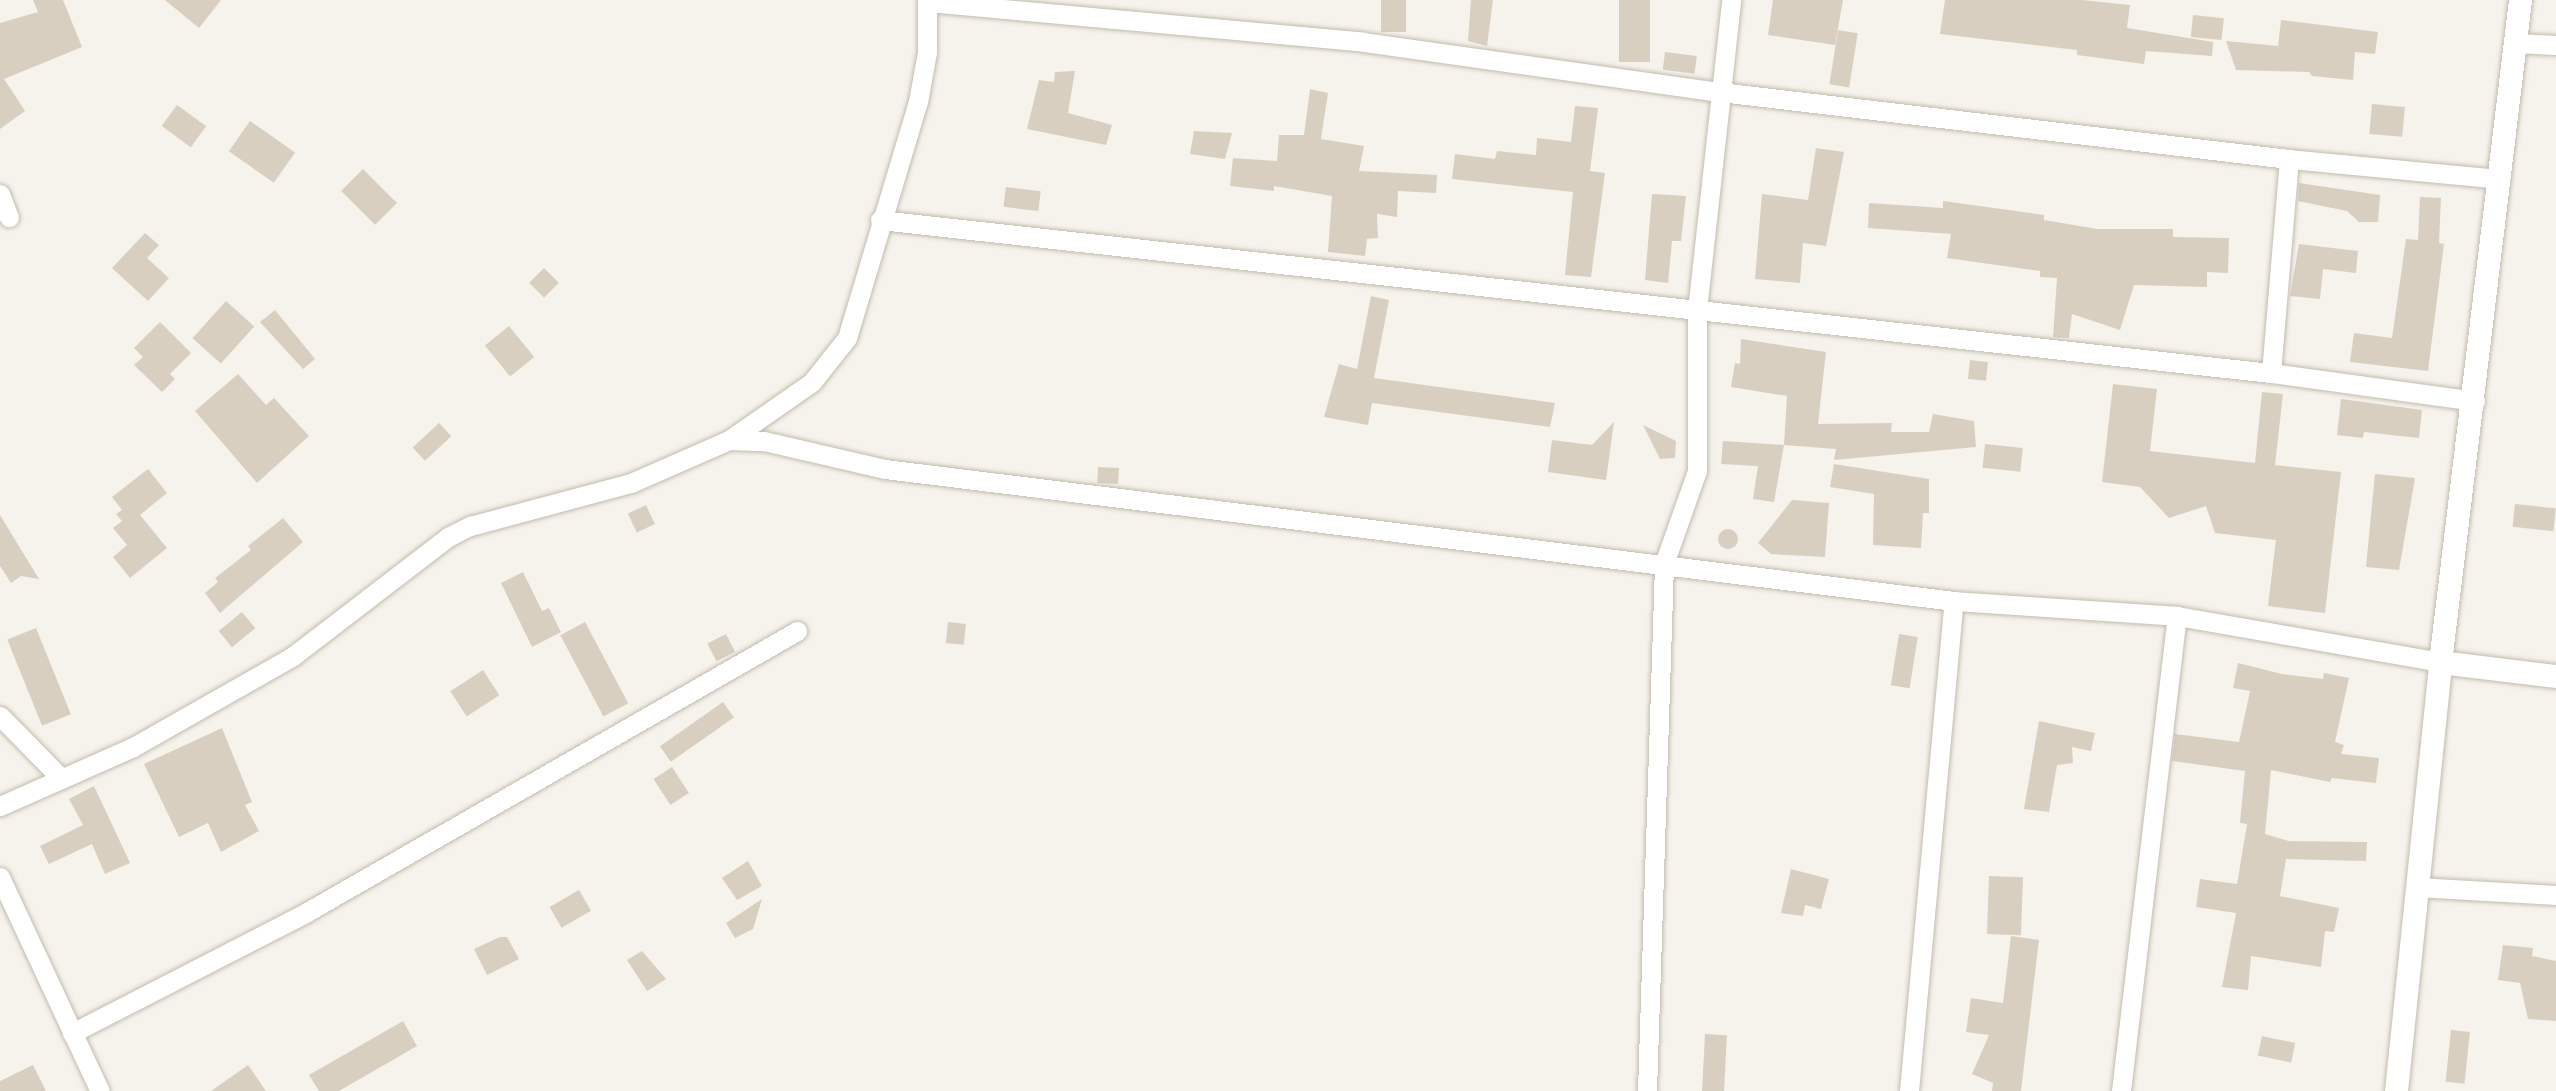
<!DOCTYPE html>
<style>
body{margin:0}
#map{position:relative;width:2556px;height:1091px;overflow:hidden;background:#f6f3ec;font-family:"DM Sans",sans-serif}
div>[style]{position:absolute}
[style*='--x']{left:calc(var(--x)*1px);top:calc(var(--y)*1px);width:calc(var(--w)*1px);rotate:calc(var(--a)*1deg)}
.building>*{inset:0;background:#d8cfc1;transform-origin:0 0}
.round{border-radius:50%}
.roads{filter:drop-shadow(0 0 2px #c2bbae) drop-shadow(0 0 2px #c2bbae)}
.minor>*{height:19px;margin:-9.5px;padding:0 9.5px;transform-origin:9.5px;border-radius:9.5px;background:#fff}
.tertiary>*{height:23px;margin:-11.5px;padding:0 11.5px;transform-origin:11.5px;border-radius:11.5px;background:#fff}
span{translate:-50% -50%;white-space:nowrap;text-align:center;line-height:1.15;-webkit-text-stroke:5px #fff;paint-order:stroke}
</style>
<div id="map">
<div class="building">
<i style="clip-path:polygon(33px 0,63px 0,82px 47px,4px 79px,25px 111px,0 129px,0 23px,38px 12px)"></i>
<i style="clip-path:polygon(165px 0,221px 0,199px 28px)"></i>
<i style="left:1381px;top:0;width:25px;height:32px"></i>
<i style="clip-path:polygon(1471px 0,1493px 0,1487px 46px,1468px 41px)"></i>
<i style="left:1619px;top:0;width:31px;height:62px"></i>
<i style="clip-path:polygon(1773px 0,1843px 0,1835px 45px,1768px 35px)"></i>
<i style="clip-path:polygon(1945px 0,2082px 0,2130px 5px,2127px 28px,2213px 42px,2212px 56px,2146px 51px,2144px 64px,2077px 55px,2077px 50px,1940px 34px)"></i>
<i style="left:2193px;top:15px;width:31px;height:22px;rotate:6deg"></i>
<i style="clip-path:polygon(2281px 20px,2378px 32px,2375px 54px,2355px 52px,2353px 80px,2312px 76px,2309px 72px,2236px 70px,2226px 41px,2278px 46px)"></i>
<i style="left:1838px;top:30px;width:20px;height:55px;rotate:9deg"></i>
<i style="left:1665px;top:52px;width:32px;height:18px;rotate:7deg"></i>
<i style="clip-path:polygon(1075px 71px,1068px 113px,1112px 125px,1106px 145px,1027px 129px,1039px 80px,1054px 82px,1055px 72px)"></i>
<i style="clip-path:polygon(1310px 89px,1328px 93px,1321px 139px,1364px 146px,1359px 171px,1437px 175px,1436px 193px,1398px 191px,1397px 217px,1377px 214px,1378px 238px,1367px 239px,1365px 256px,1328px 252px,1332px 196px,1274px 186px,1274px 191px,1230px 186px,1233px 158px,1277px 161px,1279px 135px,1304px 135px)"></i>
<i style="left:2372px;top:104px;width:33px;height:30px;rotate:5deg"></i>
<i style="left:177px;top:105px;width:36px;height:26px;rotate:36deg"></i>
<i style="clip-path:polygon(1575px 106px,1598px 108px,1590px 171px,1605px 173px,1591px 277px,1565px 275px,1573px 192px,1452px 179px,1455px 154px,1495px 159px,1497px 151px,1536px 155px,1537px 138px,1571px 142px)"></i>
<i style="left:250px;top:121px;width:55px;height:37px;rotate:35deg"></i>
<i style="clip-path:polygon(1194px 131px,1232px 133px,1225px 159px,1190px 154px)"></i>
<i style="clip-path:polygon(1816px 148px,1844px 152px,1826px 246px,1803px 243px,1800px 283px,1755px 279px,1762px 194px,1808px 200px)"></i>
<i style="left:363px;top:169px;width:48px;height:31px;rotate:45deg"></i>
<i style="clip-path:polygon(2299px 183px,2380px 195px,2378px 222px,2359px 222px,2347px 211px,2298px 201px)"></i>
<i style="left:1006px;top:187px;width:35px;height:20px;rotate:7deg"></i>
<i style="clip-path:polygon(1652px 194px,1686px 196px,1681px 241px,1672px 241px,1668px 283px,1645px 280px)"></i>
<i style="clip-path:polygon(2420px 197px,2441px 198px,2439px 243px,2444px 244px,2428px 371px,2350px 362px,2354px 333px,2392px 338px,2406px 239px,2418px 240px)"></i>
<i style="clip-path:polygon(1943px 201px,2044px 215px,2044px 220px,2097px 229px,2173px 229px,2173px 237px,2229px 238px,2228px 273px,2207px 272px,2207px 287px,2134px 285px,2120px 330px,2072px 314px,2069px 338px,2053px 337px,2057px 278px,2040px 277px,2040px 271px,1947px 258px,1951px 234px,1868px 228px,1869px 203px,1943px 208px)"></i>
<i style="clip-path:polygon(145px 233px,159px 245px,147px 258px,169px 278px,148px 301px,112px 268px)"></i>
<i style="clip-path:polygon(2299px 244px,2358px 251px,2356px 273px,2323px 269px,2320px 299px,2290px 296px)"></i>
<i style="left:544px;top:268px;width:21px;height:21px;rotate:45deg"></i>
<i style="clip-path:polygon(1371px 296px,1389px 300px,1374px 378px,1555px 403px,1550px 427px,1372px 403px,1368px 425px,1324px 417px,1339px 364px,1357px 369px)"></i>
<i style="left:226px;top:301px;width:38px;height:50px;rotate:42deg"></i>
<i style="clip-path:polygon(275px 310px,315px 359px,303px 369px,260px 322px)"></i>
<i style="clip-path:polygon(160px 322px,191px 353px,170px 374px,175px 379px,162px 392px,134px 365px,143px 357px,134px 348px)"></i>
<i style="left:509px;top:326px;width:40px;height:31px;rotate:51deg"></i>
<i style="clip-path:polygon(1741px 339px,1826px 352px,1818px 424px,1892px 423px,1891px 432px,1929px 432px,1933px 414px,1974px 421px,1976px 447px,1834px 460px,1836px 449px,1784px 445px,1787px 396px,1731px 387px,1735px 363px,1740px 364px)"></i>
<i style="left:1970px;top:360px;width:18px;height:19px;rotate:6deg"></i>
<i style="clip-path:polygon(238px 374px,266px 405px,274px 398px,309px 436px,257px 483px,195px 411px)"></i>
<i style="clip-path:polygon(2113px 384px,2157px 389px,2150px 451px,2255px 463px,2262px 392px,2283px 394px,2275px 465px,2341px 472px,2325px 613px,2268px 606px,2276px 540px,2215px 533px,2206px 506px,2169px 518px,2140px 487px,2102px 482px)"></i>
<i style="clip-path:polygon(2341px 399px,2422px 410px,2419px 438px,2364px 432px,2363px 438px,2337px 435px)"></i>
<i style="clip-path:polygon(1614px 422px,1606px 480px,1548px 472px,1552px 440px,1592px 445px)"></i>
<i style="left:439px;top:423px;width:18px;height:36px;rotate:47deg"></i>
<i style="clip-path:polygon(1643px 425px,1676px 441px,1675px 458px,1660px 459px)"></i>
<i style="clip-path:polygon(1723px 441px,1784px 445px,1774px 502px,1753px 499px,1758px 466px,1721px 464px)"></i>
<i style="left:1985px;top:444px;width:38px;height:24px;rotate:6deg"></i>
<i style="clip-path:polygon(1834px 464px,1929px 479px,1929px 513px,1923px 513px,1921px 548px,1873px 545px,1874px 494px,1830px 487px)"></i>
<i style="left:1098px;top:467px;width:21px;height:16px;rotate:3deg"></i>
<i style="clip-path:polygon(148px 469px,167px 493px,140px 515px,167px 548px,130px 578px,113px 557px,127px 545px,113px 528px,122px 521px,116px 514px,122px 510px,112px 497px)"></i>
<i style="clip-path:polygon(2375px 474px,2415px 478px,2399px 570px,2366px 567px)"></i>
<i style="clip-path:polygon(1792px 500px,1829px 503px,1825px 557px,1771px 554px,1758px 543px)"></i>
<i style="left:2515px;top:504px;width:41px;height:23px;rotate:6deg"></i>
<i style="left:646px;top:505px;width:21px;height:20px;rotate:65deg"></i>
<i style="clip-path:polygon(0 515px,39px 579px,21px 576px,11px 583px,0 566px)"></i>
<i style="clip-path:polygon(283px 518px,303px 542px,220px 613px,205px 593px,218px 582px,215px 578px,251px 550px,248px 546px)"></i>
<i class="round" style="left:1718px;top:529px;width:20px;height:20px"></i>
<i style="clip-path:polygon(523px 572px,542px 611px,549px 608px,561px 632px,532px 647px,501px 583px)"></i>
<i style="left:242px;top:612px;width:21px;height:30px;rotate:51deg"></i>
<i style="left:585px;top:622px;width:92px;height:28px;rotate:62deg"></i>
<i style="left:948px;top:622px;width:18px;height:21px;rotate:6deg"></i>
<i style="left:36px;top:628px;width:93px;height:31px;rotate:68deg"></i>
<i style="left:726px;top:634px;width:20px;height:21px;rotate:63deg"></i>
<i style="left:1899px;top:634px;width:19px;height:52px;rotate:9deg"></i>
<i style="clip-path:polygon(2238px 663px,2282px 674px,2323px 679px,2324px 673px,2349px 678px,2335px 742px,2344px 745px,2341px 754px,2379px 758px,2376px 783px,2332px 778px,2330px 782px,2271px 770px,2265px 834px,2289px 841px,2367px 842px,2366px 861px,2286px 859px,2280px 896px,2339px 908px,2334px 932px,2325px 931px,2321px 967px,2251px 956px,2248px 990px,2222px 987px,2236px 913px,2196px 907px,2200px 879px,2237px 884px,2247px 824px,2240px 823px,2245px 771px,2172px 761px,2175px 734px,2239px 742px,2250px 691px,2233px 688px)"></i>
<i style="left:483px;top:670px;width:30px;height:39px;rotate:57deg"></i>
<i style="left:723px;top:702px;width:19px;height:77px;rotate:55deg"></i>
<i style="clip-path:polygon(2039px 721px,2095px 733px,2091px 751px,2072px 747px,2073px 763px,2057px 765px,2049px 812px,2024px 809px)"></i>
<i style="clip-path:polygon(222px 728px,252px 802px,245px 805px,259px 831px,221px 852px,208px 823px,179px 837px,144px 764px)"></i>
<i style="left:672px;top:767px;width:31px;height:22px;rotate:57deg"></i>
<i style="clip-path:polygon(94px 786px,130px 863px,105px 874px,92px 844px,49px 864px,40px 846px,83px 825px,69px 799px)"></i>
<i style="clip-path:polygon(748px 861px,762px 886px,737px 900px,722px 878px)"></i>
<i style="clip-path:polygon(1791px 869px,1829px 879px,1821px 909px,1805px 905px,1803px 916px,1781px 913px)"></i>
<i style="left:1989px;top:876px;width:34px;height:58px;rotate:2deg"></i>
<i style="left:579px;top:890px;width:24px;height:34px;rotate:60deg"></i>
<i style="clip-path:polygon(762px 899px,753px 929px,735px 938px,726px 923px)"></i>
<i style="clip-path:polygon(2011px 936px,2039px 940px,2021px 1091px,1992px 1091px,1993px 1083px,1972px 1074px,1989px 1035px,1966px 1032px,1971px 998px,2003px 1003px)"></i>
<i style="clip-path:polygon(500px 937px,507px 937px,519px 959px,487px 975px,474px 949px)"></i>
<i style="clip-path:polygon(2503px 945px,2533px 948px,2532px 956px,2556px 961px,2556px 1021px,2528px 1019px,2520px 983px,2498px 980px)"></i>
<i style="clip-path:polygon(642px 951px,666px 979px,647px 991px,627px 960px)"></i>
<i style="clip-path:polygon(403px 1021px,417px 1046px,339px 1091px,319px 1091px,309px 1075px)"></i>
<i style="left:2451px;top:1030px;width:19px;height:52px;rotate:6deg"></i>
<i style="left:1705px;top:1034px;width:22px;height:57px;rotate:3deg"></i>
<i style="left:2262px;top:1036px;width:34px;height:20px;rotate:12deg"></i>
<i style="clip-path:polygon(33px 1065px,46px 1091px,0 1091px,0 1081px)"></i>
<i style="clip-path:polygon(248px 1065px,266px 1091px,211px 1091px)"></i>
</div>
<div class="roads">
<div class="minor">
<i style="--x:927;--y:2;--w:438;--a:5.2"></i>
<i style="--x:1363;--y:42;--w:360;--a:8"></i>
<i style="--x:1720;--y:92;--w:573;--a:6.72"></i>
<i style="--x:2289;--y:159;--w:212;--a:5.4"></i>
<i style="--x:2515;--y:43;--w:41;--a:2.8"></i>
<i style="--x:0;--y:194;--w:25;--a:69"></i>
<i style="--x:880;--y:220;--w:1399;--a:6.28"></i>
<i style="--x:2271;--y:373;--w:206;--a:7.8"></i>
<i style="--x:2271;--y:373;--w:215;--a:-85.2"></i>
<i style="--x:729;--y:440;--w:101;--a:-34.9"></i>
<i style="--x:812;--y:382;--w:56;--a:-51.5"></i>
<i style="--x:847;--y:338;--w:246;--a:-73.3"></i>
<i style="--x:918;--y:102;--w:51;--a:-79.8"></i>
<i style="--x:927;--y:52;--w:52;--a:-90"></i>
<i style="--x:0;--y:716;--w:88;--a:45.5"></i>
<i style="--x:0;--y:806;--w:145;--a:-23.9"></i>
<i style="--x:133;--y:747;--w:184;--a:-29.6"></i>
<i style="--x:293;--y:656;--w:195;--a:-37.5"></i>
<i style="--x:448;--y:537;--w:25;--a:-27"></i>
<i style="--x:470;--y:526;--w:167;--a:-15"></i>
<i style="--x:631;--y:483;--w:107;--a:-23.7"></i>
<i style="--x:729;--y:440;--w:35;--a:2"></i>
<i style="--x:764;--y:441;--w:124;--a:13"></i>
<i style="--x:885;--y:469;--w:1077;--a:7.04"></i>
<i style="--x:1954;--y:601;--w:224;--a:3.8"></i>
<i style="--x:2177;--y:616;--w:267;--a:9.9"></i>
<i style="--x:0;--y:877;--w:236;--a:65"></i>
<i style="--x:2417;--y:887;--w:139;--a:3.3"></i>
<i style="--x:72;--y:1033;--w:264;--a:-27.2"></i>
<i style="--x:307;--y:912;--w:565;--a:-29.83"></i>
<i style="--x:1647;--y:1091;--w:527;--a:-88.15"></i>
<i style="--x:1664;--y:564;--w:99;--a:-70.5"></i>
<i style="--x:1697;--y:471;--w:161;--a:-90"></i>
<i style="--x:1697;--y:310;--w:312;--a:-83.7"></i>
<i style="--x:1909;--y:1091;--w:492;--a:-84.8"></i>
<i style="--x:2121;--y:1091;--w:478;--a:-83.3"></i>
</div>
<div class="tertiary">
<i style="--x:2440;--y:662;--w:117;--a:6.9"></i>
<i style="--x:2396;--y:1091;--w:431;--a:-84.1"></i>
<i style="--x:2440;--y:662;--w:667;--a:-83.11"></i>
</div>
</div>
</div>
